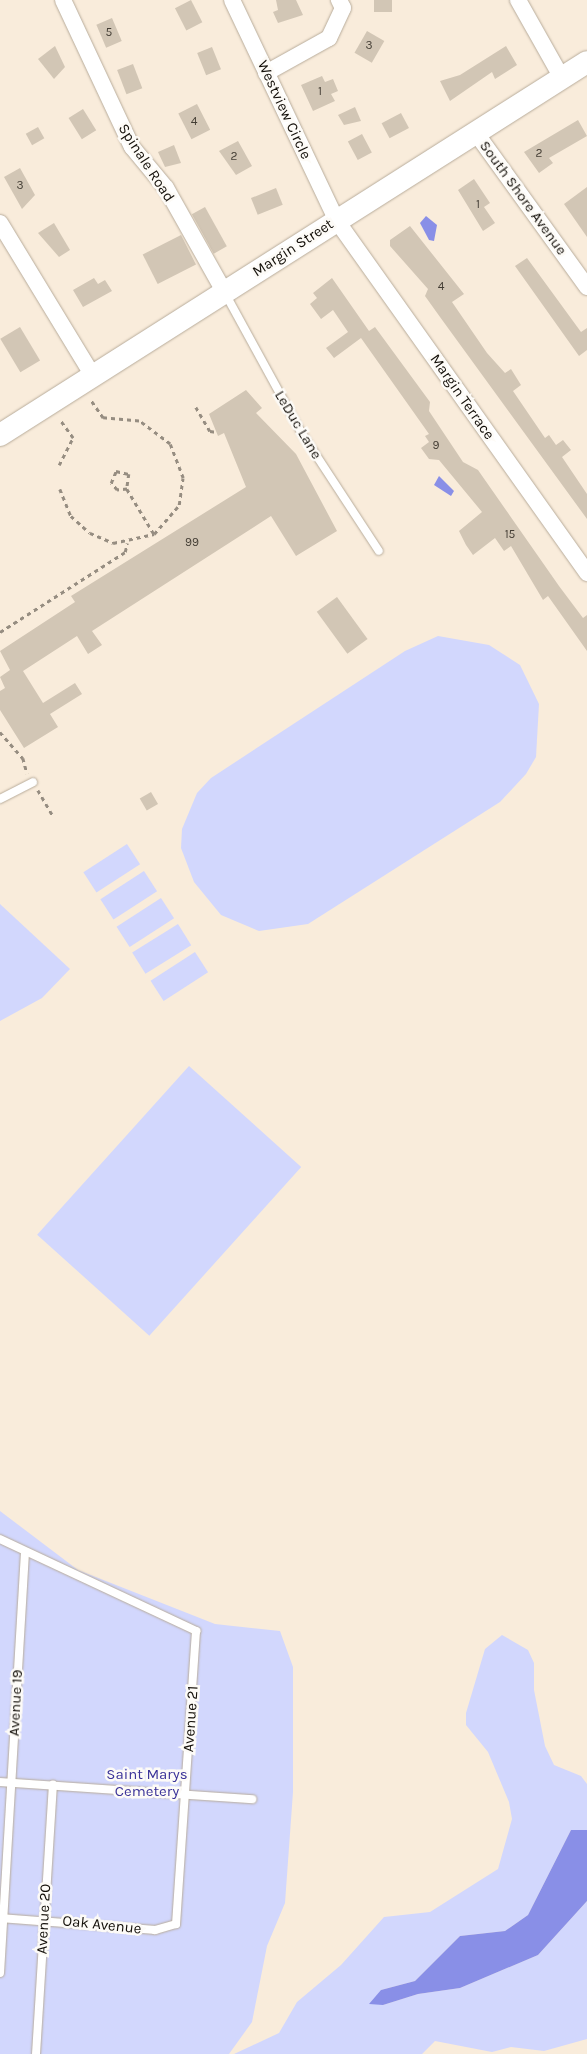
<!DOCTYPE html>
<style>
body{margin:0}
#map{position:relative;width:587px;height:2054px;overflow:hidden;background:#f9ecdb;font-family:Karla,sans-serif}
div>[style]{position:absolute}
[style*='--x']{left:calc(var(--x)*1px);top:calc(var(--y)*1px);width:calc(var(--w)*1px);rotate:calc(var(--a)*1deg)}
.green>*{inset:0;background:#d2d7fd;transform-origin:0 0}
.water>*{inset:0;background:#898fe7}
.building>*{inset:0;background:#d2c6b5;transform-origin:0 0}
.path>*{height:2.5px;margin-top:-1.25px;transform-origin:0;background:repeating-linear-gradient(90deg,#968d81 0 4px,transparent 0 8px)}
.roads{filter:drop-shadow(0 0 1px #b8ac9b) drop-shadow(0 0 1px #b8ac9b)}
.lane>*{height:8px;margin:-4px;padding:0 4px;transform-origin:4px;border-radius:4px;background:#fff}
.street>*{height:16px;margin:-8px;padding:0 8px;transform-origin:8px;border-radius:8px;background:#fff}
.secondary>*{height:22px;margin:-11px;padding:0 11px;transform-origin:11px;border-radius:11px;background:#fff}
span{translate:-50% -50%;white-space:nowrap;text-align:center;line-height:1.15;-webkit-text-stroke:5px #fdfbf7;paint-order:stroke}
.number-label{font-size:12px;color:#433d34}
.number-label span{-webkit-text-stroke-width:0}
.street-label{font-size:15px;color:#130f09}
.park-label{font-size:15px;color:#3b3399}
</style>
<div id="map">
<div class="green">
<i style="clip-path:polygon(438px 636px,489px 645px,520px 665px,539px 704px,536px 757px,526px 774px,500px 802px,308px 924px,259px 931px,221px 915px,194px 882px,181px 848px,182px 829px,197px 793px,211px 778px,405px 651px)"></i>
<i style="left:127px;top:844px;width:24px;height:52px;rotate:57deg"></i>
<i style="left:144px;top:871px;width:24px;height:52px;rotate:57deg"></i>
<i style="left:161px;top:898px;width:24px;height:53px;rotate:57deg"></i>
<i style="clip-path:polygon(0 904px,70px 969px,42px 998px,0 1021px)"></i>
<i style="left:178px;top:924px;width:25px;height:54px;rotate:58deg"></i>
<i style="left:195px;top:952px;width:24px;height:53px;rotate:57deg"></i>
<i style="left:189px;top:1066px;width:151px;height:227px;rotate:42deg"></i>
<i style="clip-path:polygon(0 1511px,78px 1570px,215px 1624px,280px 1631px,293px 1667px,293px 1792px,285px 1903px,267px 1946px,252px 2022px,229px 2054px,0 2054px)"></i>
<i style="clip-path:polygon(502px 1635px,528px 1650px,534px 1663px,534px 1690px,545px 1746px,554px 1765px,581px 1776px,587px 1784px,587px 1830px,571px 1830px,528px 1915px,505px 1931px,460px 1936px,415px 1981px,381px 1990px,383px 2005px,418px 1994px,460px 1988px,538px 1955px,587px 1901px,587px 2039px,544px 2051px,511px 2047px,492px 2052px,435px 2041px,422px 2054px,234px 2054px,279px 2033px,297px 2002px,341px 1965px,384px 1917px,430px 1912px,498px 1869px,512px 1819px,509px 1802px,488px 1752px,466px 1725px,466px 1713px,485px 1649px)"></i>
</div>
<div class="water">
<i style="clip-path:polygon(426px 216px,437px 225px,434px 241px,429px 240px,420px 223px)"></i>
<i style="clip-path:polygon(439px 476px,454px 491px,451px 496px,434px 485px)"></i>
<i style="clip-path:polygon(571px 1830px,587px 1830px,587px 1901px,538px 1955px,460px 1988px,418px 1994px,383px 2005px,369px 2004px,381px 1990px,415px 1981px,460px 1936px,505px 1931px,528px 1915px)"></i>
</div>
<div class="building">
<i style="left:191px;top:0;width:25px;height:18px;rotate:63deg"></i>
<i style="clip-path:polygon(276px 0,296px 0,303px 15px,278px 23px,273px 12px,278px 10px)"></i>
<i style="left:374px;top:0;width:18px;height:12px"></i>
<i style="left:112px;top:18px;width:25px;height:17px;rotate:67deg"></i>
<i style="left:367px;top:31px;width:20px;height:25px;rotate:30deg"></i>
<i style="clip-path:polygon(55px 46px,65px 67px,54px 79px,38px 59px)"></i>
<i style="clip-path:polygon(506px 46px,517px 65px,495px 79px,492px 72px,450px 101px,440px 81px,460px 75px)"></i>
<i style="left:212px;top:47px;width:24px;height:16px;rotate:68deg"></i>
<i style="left:133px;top:64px;width:26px;height:17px;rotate:69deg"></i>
<i style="clip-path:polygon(322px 76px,325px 82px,333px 79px,338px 91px,331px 94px,335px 101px,313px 111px,301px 85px)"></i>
<i style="left:197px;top:104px;width:29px;height:21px;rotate:63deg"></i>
<i style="clip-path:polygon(355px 107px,361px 121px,344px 125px,338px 115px)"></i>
<i style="left:83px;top:109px;width:25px;height:17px;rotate:58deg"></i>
<i style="left:401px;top:113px;width:17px;height:22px;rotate:62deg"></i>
<i style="clip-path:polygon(578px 120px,587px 136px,549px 158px,553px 163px,539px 173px,524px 152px)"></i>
<i style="left:38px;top:127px;width:13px;height:14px;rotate:61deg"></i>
<i style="left:362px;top:134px;width:21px;height:16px;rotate:62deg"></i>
<i style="clip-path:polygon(238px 141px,252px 166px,236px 175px,219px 151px)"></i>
<i style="clip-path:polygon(174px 145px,181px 163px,165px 167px,158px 152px)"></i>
<i style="clip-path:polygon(20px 168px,35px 195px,22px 209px,4px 177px)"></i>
<i style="clip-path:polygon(474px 179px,490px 203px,484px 207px,495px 223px,483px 231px,458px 190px)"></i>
<i style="clip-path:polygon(587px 187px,587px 237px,564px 204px)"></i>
<i style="left:276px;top:188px;width:18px;height:27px;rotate:68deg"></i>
<i style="left:205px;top:207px;width:45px;height:15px;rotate:61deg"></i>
<i style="clip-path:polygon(54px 223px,70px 250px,59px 257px,38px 233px)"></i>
<i style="clip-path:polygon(410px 226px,464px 294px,452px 302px,487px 353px,505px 373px,511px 369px,521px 385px,513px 391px,545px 438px,549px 435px,556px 445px,563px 440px,571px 450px,562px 457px,587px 494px,587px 519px,440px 317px,425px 296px,428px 289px,390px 246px,390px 240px)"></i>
<i style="left:181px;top:235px;width:33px;height:43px;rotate:63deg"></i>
<i style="clip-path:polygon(527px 258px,581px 332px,587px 328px,587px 350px,579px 356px,515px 266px)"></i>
<i style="clip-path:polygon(94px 278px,98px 284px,105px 280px,112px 291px,83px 307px,73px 290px)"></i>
<i style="clip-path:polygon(332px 278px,369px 331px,375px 327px,430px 402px,429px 411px,463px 462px,478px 470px,559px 586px,583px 618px,587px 615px,587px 651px,548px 596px,543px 600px,511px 546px,504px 551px,495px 538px,473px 555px,466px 545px,459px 531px,482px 512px,439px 460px,429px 459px,421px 448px,429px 442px,425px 436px,429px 434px,361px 338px,334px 358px,326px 348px,348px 332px,333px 310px,321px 319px,310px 304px,317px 298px,313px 293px)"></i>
<i style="left:20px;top:327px;width:39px;height:23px;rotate:59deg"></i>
<i style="clip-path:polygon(246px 390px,262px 408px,256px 413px,296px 454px,337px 531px,296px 556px,271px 516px,92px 631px,102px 645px,88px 654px,77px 636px,23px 671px,43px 703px,75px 683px,82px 694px,50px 714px,58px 727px,24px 748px,0 710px,0 691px,5px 688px,0 677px,10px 670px,0 651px,75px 602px,71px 596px,246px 487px,224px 433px,218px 436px,209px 414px)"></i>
<i style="left:337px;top:597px;width:52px;height:25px;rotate:54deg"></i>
<i style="left:151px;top:792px;width:14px;height:13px;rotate:60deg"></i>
</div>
<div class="path">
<i style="--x:196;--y:407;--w:28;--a:60"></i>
<i style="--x:210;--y:431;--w:7;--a:8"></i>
<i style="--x:59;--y:465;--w:30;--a:-63"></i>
<i style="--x:73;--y:438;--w:22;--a:-126"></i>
<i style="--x:60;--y:489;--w:29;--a:68"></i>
<i style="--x:71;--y:516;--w:25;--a:42"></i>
<i style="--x:90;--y:533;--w:25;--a:23"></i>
<i style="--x:113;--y:543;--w:42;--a:-12.4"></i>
<i style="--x:154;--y:534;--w:38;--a:-49"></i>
<i style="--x:179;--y:505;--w:27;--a:-82"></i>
<i style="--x:183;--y:478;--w:36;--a:-111"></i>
<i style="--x:170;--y:444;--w:39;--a:-143"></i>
<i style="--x:139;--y:421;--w:36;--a:-175"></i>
<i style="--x:103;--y:418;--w:21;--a:-125"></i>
<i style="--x:127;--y:489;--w:10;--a:174"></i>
<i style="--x:117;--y:490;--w:9;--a:-131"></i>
<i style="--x:111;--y:483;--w:13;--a:-67"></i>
<i style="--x:116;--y:471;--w:13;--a:13"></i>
<i style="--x:129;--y:474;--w:15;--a:98"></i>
<i style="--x:127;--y:489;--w:52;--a:59"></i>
<i style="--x:0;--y:632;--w:148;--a:-32.6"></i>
<i style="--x:125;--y:552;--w:9;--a:-77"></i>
<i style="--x:0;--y:732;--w:35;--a:49"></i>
<i style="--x:23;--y:758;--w:16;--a:75"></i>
<i style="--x:38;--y:790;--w:30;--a:60"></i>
</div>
<div class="roads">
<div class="lane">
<i style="--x:226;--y:295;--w:156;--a:61.3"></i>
<i style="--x:301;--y:432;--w:142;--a:56.8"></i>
<i style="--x:0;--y:799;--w:37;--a:-27"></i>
<i style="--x:0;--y:1539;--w:217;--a:25.1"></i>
<i style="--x:196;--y:1631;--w:294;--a:93.9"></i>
<i style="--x:176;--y:1924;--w:22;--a:164"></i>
<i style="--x:155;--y:1930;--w:155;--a:-175.6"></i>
<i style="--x:0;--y:1782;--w:253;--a:3.9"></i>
<i style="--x:0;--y:1973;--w:421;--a:-86.6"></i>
<i style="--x:36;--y:2054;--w:270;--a:-86.4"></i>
</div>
<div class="street">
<i style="--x:63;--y:0;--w:162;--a:64.9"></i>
<i style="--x:132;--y:147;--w:53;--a:50.3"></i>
<i style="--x:166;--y:188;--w:120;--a:60.7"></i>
<i style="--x:232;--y:0;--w:245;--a:64.6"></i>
<i style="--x:337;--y:221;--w:432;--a:54.6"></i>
<i style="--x:518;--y:0;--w:90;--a:60.6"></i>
<i style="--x:266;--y:73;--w:72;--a:-29.1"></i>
<i style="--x:329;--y:38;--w:33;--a:-65"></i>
<i style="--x:343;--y:8;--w:9;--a:-117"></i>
<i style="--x:476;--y:133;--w:190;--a:54.2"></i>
<i style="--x:0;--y:223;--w:179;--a:58.7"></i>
</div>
<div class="secondary">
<i style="--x:0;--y:435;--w:695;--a:-32.43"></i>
</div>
</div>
<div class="number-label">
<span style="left:109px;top:33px">5</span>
<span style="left:369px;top:46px">3</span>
<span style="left:320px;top:92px">1</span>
<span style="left:194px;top:122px">4</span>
<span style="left:539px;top:154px">2</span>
<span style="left:234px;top:157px">2</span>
<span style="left:20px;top:186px">3</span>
<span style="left:478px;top:205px">1</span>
<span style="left:441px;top:287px">4</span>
<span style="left:436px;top:446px">9</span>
<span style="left:510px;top:535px">15</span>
<span style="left:192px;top:543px">99</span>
</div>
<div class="street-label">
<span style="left:284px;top:110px;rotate:65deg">Westview Circle</span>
<span style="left:146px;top:163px;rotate:57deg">Spinale Road</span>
<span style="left:523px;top:198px;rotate:54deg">South Shore Avenue</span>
<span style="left:293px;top:248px;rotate:-33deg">Margin Street</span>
<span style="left:462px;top:397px;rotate:55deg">Margin Terrace</span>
<span style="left:298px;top:425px;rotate:59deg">LeDuc Lane</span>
<span style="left:16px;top:1703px;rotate:-87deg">Avenue 19</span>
<span style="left:191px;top:1719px;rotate:-86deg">Avenue 21</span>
<span style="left:44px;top:1919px;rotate:-87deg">Avenue 20</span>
<span style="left:102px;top:1925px;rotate:6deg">Oak Avenue</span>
</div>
<div class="park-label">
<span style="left:147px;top:1783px">Saint Marys<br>Cemetery</span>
</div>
</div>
